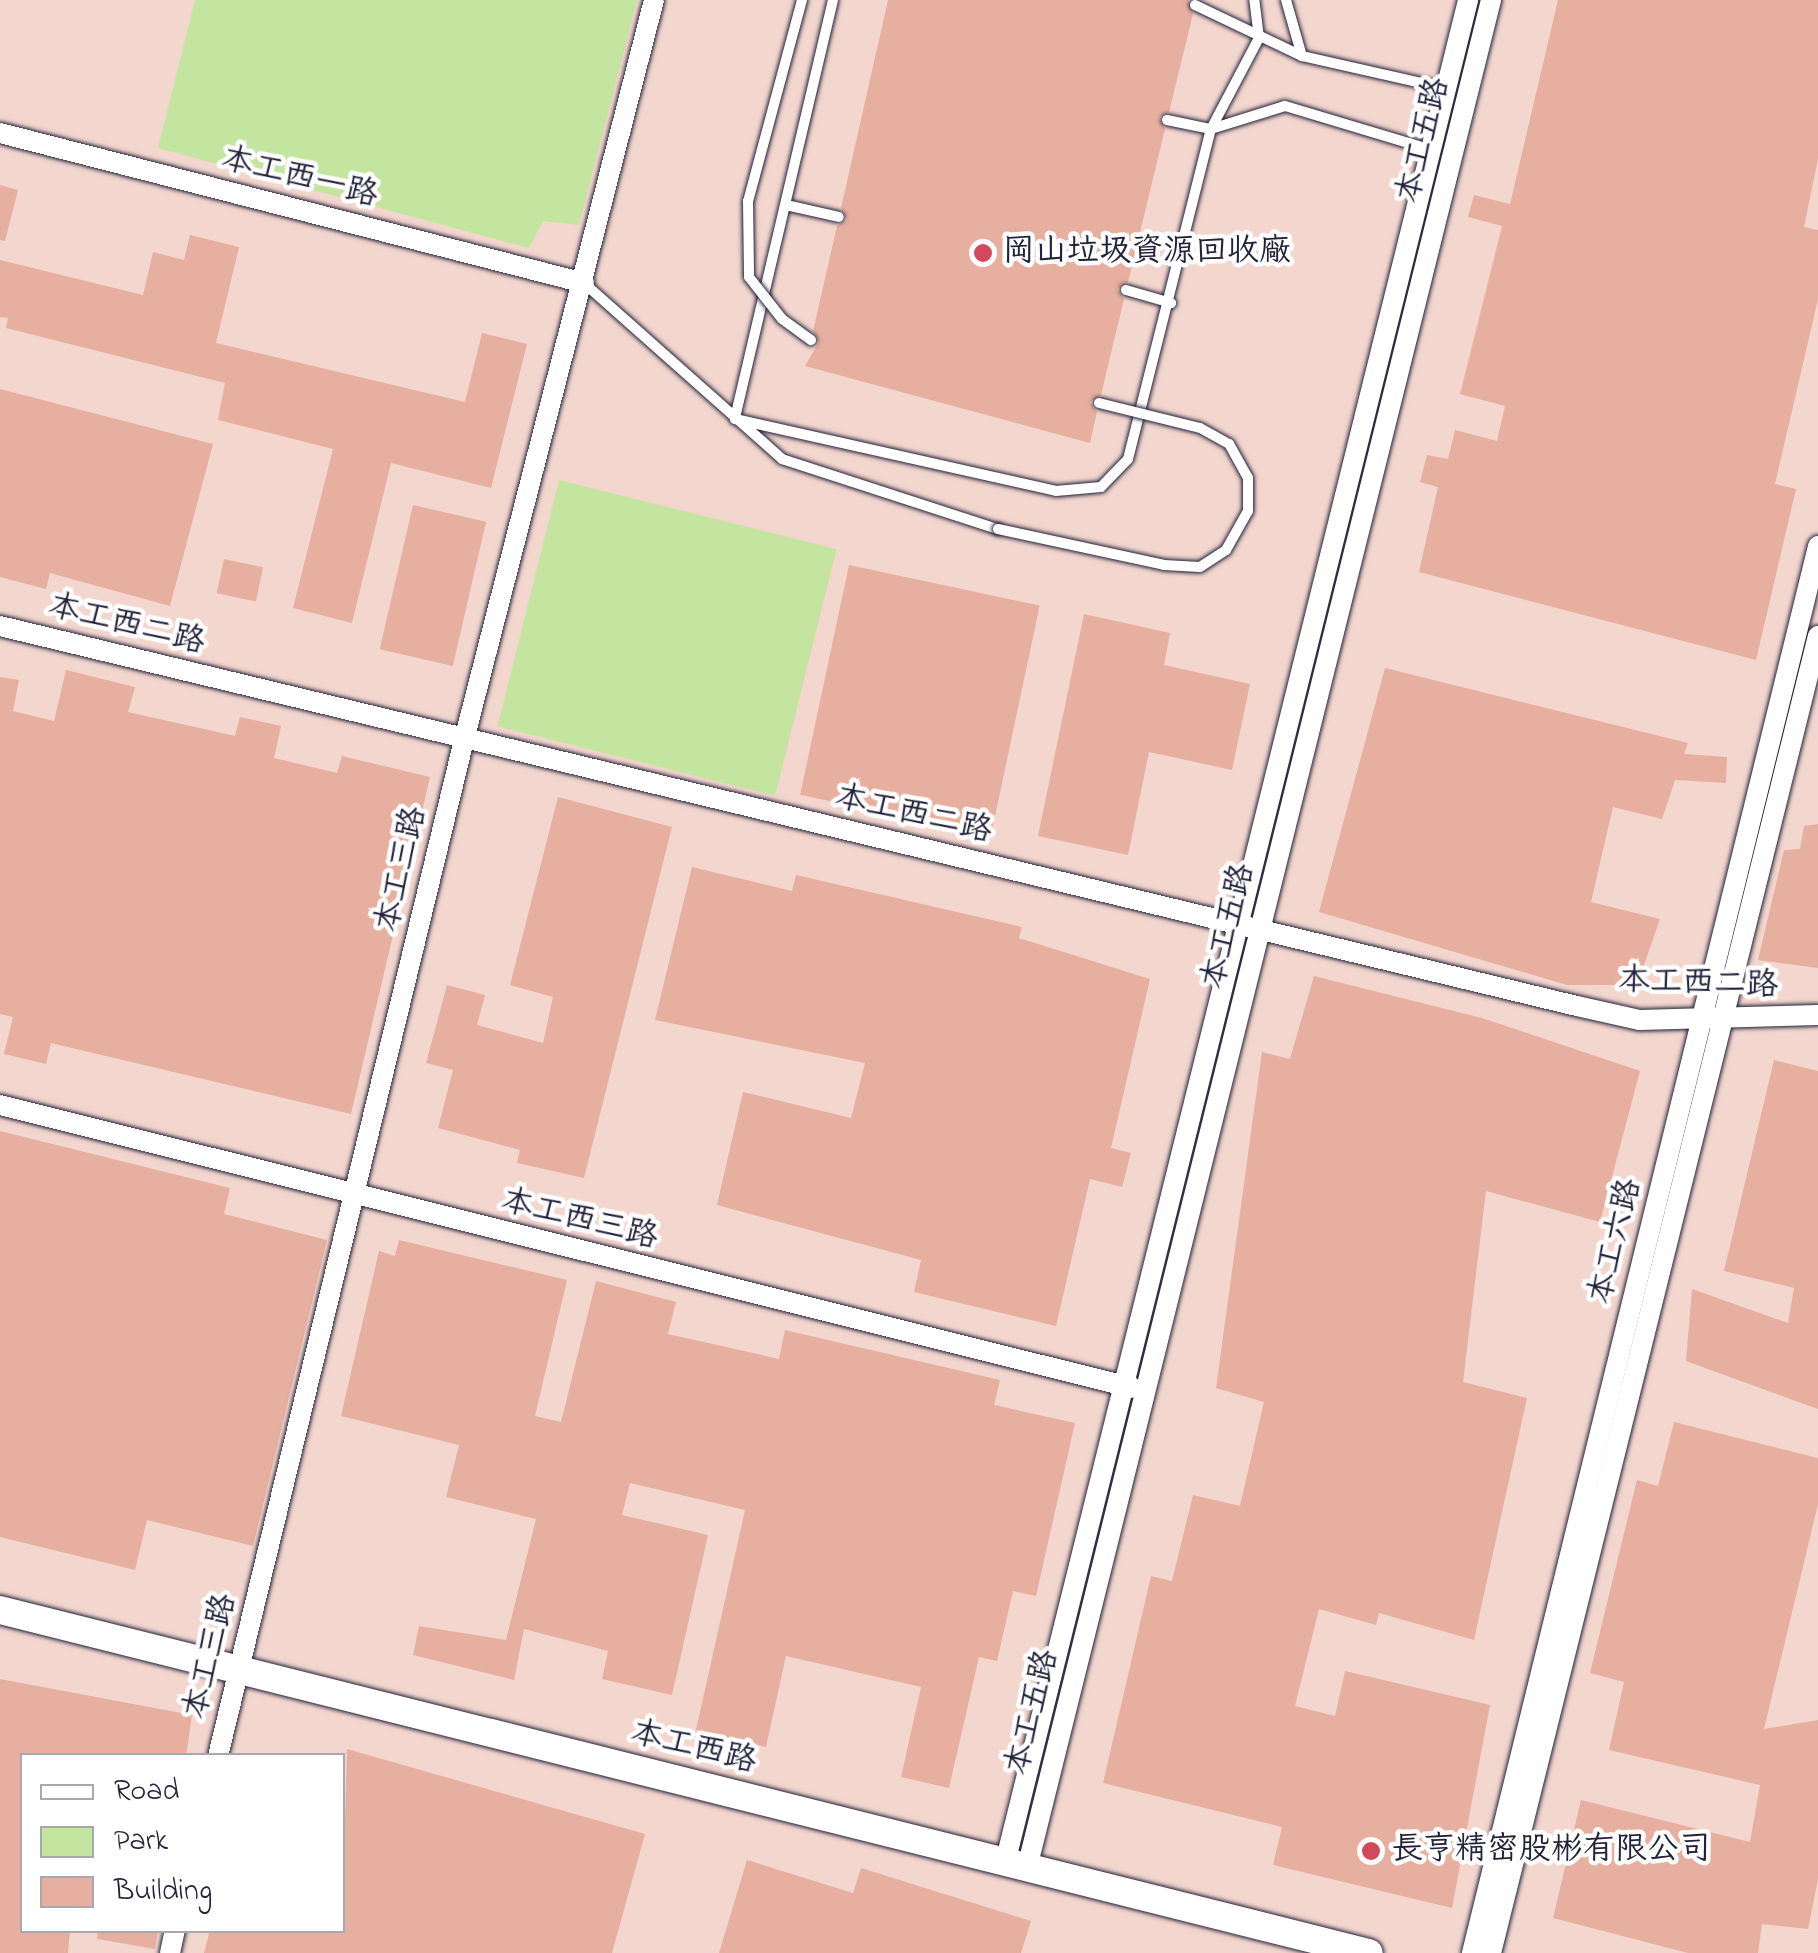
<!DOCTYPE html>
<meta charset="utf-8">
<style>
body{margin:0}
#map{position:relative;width:1818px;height:1953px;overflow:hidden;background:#f8e7e2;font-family:"Indie Flower","LXGW WenKai TC",sans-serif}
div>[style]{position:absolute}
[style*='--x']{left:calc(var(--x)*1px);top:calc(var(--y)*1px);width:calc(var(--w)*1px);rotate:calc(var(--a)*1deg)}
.built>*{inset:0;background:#f3d6ce}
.green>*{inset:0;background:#c3e59f;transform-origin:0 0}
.building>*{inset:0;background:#e7af9f;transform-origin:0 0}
.roads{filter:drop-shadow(0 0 2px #22223b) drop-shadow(0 0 2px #22223b)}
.service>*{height:10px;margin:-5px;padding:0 5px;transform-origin:5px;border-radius:5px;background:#fff}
.minor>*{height:20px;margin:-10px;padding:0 10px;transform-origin:10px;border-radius:10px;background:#fff}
.tertiary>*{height:28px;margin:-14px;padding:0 14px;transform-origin:14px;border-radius:14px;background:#fff}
.bridges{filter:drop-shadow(0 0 2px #22223b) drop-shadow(0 0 2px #22223b)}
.service-bridge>*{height:10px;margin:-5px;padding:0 5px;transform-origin:5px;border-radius:5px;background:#fff}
.dots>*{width:28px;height:28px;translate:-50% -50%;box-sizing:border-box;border:5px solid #fff;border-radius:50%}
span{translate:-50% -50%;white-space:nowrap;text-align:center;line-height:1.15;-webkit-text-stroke:9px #fff;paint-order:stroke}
.street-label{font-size:32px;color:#22223b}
.poi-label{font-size:32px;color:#22223b}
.left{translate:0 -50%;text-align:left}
.legend{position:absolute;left:20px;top:1753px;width:325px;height:180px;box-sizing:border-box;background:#fff;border:2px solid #a7a7b1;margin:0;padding:12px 18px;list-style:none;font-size:30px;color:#22223b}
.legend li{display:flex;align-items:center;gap:20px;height:50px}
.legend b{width:50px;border:2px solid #a7a7b1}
</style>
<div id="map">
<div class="built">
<i style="clip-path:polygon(evenodd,0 0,1818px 0,1818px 1953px,0 1953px,0 0,22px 1756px,342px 1756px,342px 1930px,22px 1930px,22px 1756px)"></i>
</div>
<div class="green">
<i style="clip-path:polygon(195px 0,637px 0,579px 225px,543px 221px,529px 248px,158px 148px)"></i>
<i style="left:559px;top:480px;width:286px;height:254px;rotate:14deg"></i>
</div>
<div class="building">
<i style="clip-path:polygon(888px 0,1188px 0,1193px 14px,1169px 112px,1159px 117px,1165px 129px,1128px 282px,1117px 289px,1124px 299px,1101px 395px,1090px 402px,1097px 412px,1090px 443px,805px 366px,819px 342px,813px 331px,837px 226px,847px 220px,841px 208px)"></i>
<i style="clip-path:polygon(1558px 0,1818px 0,1818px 159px,1804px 227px,1818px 230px,1818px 299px,1775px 484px,1796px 489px,1756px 660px,1419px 572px,1438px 487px,1420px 482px,1427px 455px,1448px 459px,1455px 430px,1497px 441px,1505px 406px,1460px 394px,1502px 226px,1468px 217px,1474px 195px,1510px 204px)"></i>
<i style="clip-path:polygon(0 185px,18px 190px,5px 241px,0 240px)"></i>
<i style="clip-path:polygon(190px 235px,239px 247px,216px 343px,465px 402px,482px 333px,527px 344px,491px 488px,391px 463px,352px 623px,293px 608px,333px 449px,218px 420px,225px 383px,6px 328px,8px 318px,0 317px,0 260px,143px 295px,153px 252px,184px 260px)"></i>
<i style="clip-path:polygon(0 389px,213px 444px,170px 606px,50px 573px,46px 589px,0 577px)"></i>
<i style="left:413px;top:505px;width:75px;height:148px;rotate:13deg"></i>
<i style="left:224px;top:559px;width:40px;height:35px;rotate:12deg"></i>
<i style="left:849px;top:565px;width:195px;height:235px;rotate:12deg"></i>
<i style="clip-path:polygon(1084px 614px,1170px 633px,1164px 665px,1250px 684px,1232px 770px,1149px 752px,1128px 855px,1038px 836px)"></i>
<i style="clip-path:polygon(1385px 668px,1688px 743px,1684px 754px,1727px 757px,1726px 783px,1675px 780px,1662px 819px,1613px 807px,1591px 902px,1660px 919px,1637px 985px,1567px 985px,1319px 912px)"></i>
<i style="clip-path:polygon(66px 670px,135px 687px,128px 712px,235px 736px,240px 717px,281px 726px,274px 758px,337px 773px,342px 756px,430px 777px,351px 1114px,51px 1043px,46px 1064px,4px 1054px,13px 1017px,0 1014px,0 677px,19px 680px,13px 711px,54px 721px)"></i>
<i style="clip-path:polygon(558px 797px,672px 827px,584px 1178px,517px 1163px,520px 1150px,438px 1128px,453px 1070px,426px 1063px,447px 985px,485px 995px,477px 1025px,543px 1043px,553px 997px,510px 985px)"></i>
<i style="clip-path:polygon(1818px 824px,1818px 968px,1758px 960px,1784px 850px,1800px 849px,1804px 826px)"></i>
<i style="clip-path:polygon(692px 867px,792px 891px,796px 875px,1022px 927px,1019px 938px,1150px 979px,1111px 1148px,1131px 1153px,1122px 1187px,1090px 1179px,1056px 1326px,914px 1292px,921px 1260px,717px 1205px,743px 1092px,851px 1118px,865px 1063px,655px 1020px)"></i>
<i style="clip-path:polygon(1314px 976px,1482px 1018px,1640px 1071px,1600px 1222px,1486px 1191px,1463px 1382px,1527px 1398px,1474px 1640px,1379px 1613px,1376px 1625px,1319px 1609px,1295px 1706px,1335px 1716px,1345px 1671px,1490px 1705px,1452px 1908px,1273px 1865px,1282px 1827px,1103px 1783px,1151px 1576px,1172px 1581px,1193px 1495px,1240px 1506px,1264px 1402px,1216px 1388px,1262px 1052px,1290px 1059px)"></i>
<i style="clip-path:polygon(1774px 1060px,1818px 1071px,1818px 1409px,1686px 1361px,1692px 1289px,1788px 1323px,1794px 1288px,1724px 1271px)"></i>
<i style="clip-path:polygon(0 1131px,230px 1188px,224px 1214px,327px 1240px,253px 1546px,147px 1520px,135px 1570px,0 1537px)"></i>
<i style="clip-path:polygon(399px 1240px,567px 1280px,535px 1416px,561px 1422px,596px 1281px,676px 1302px,668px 1334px,779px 1359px,785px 1330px,1000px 1380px,994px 1405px,1075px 1423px,1036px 1596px,1013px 1591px,997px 1661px,979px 1657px,949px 1788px,901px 1777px,921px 1687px,786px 1656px,766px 1747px,696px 1730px,745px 1510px,630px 1483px,622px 1515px,708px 1535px,672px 1695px,602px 1679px,608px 1651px,524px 1629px,514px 1680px,413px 1655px,419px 1626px,506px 1640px,536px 1519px,446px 1497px,459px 1445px,341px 1416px,379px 1251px,395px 1256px)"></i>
<i style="clip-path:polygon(1674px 1422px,1818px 1458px,1818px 1504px,1764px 1729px,1818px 1720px,1818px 1879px,1808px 1929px,1762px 1924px,1758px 1953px,1688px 1953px,1553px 1918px,1581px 1800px,1750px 1842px,1760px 1785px,1609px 1750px,1624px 1682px,1590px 1673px,1637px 1480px,1658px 1486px)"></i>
<i style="clip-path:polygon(0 1679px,192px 1715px,186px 1756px,22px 1756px,22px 1930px,70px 1930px,68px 1953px,0 1953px)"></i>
<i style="clip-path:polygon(347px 1749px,645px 1834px,612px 1953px,204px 1953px,210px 1930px,342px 1930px)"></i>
<i style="clip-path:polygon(747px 1860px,853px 1893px,861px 1868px,1031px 1921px,1021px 1953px,719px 1953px)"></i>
<i style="clip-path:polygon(98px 1930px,158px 1930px,155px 1949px,97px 1939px)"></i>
</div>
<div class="roads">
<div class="service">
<i style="--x:833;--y:0;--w:430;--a:103.2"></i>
<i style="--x:735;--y:419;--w:329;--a:12.6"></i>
<i style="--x:1056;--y:491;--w:45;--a:-5.1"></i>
<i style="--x:1101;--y:487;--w:39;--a:-46"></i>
<i style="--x:1128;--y:459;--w:340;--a:-75.9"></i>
<i style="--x:1211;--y:129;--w:103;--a:-62.2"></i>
<i style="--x:1259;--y:38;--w:38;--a:-97"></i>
<i style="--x:1286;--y:0;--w:58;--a:74.1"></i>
<i style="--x:1302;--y:56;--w:151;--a:12.7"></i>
<i style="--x:1195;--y:5;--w:119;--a:25.5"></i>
<i style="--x:1167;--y:120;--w:45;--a:11.6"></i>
<i style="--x:1211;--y:129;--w:77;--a:-17.3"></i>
<i style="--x:1285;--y:106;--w:153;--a:16.7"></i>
<i style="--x:786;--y:205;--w:54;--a:12.8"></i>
<i style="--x:584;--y:283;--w:265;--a:41.6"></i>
<i style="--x:782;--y:459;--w:227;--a:18"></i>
<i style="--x:1126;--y:290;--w:47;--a:16.1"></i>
</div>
<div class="minor">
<i style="--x:0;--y:133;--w:603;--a:14.4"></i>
<i style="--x:0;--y:626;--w:1622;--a:13.55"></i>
<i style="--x:1577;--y:1006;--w:64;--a:12.7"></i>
<i style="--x:1639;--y:1020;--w:179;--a:-1.6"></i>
<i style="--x:0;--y:1105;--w:1168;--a:14.02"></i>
<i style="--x:218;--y:1756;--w:1045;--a:-76.39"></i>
<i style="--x:464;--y:740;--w:764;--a:-75.6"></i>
<i style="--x:1005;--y:1863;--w:1920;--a:-76.04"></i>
<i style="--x:1027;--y:1868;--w:1925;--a:-76.05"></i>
<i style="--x:170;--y:1953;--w:24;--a:-78"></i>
<i style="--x:1472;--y:1953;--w:1449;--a:-76.18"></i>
<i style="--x:1491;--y:1953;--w:1357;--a:-76.06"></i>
</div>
<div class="tertiary">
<i style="--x:0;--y:1610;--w:1411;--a:14.07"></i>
</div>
</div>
<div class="bridges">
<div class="service-bridge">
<i style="--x:802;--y:0;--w:208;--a:105"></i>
<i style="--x:748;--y:201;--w:76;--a:89.2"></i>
<i style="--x:749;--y:277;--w:53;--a:51.8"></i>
<i style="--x:782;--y:319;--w:36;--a:36"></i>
<i style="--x:998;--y:529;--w:170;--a:12.2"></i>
<i style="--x:1164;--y:565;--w:36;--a:3"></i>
<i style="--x:1200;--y:567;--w:31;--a:-33"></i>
<i style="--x:1226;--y:550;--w:45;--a:-60.6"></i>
<i style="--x:1248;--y:511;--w:33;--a:-90"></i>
<i style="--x:1248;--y:478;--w:39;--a:-119"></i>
<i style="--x:1229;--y:444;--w:33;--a:-151"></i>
<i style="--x:1200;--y:428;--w:104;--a:-166.1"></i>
</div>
</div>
<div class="dots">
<i style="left:983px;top:253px;background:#d1495b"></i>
<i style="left:1371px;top:1851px;background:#d1495b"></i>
</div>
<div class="street-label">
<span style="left:1425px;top:141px;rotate:-76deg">本工五路</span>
<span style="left:299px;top:179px;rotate:14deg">本工西一路</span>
<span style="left:126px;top:626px;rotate:14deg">本工西二路</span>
<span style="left:913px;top:816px;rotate:13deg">本工西二路</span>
<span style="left:403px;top:870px;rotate:-77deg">本工三路</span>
<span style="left:1230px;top:927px;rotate:-76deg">本工五路</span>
<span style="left:1698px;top:985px;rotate:2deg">本工西二路</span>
<span style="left:579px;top:1221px;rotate:14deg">本工西三路</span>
<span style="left:1617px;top:1242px;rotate:-76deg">本工六路</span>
<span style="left:212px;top:1657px;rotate:-76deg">本工三路</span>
<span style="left:1034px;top:1713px;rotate:-76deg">本工五路</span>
<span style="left:693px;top:1749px;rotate:14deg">本工西路</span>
</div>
<div class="poi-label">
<span class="left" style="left:1003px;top:253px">岡山垃圾資源回收廠</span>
<span class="left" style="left:1391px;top:1851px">長亨精密股彬有限公司</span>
</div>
<ul class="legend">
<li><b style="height:12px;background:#fff"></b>Road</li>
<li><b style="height:28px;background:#c3e59f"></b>Park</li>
<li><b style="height:28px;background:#e7af9f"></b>Building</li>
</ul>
</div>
